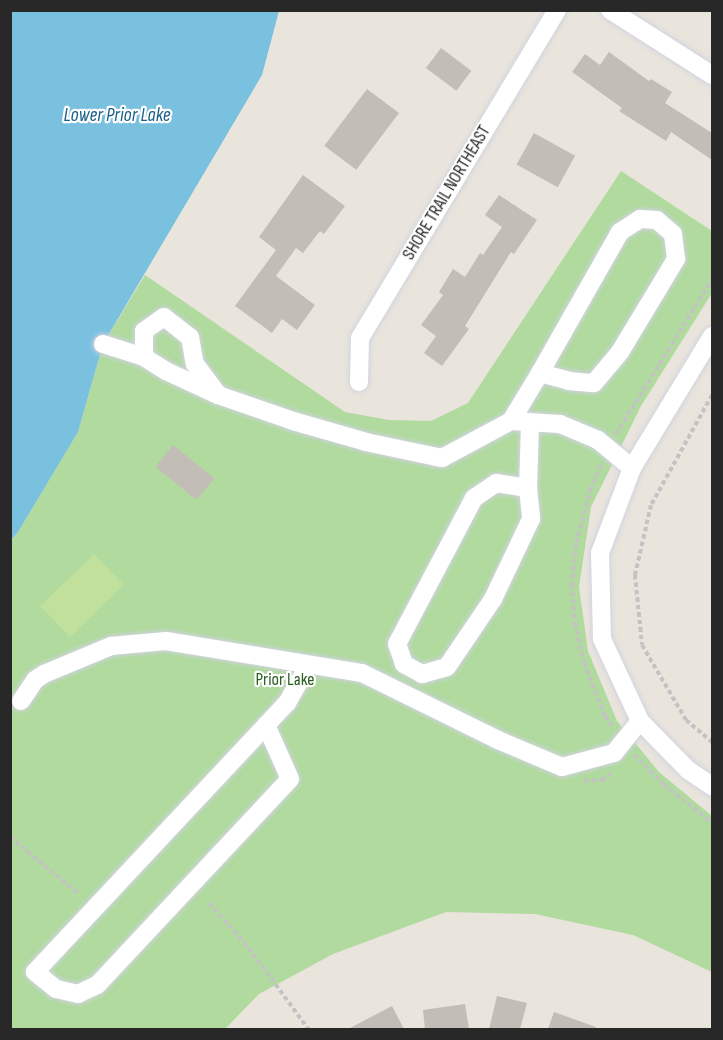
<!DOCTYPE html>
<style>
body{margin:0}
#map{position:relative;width:723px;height:1040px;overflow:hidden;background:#e9e4dc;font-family:"Sofia Sans Condensed",sans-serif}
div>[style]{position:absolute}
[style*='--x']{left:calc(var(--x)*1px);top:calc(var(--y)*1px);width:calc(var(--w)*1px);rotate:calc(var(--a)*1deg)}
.green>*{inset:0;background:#b0da9e}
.pitch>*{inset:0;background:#c0e09b;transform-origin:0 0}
.water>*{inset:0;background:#7ac1e0}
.building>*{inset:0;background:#c2beb7;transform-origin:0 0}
.path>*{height:4px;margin-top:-2px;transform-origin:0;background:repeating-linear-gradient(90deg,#c3c3c3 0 4.5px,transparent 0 7.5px)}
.roads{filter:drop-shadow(0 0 2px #d1d3e0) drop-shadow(0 0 2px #d1d3e0)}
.minor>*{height:18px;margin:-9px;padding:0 9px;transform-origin:9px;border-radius:9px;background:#fff}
span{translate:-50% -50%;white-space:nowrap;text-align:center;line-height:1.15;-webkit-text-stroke:4.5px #fff;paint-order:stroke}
.street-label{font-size:18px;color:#282828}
.park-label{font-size:18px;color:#2b5d21}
.water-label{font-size:20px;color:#1c5f89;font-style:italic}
.frame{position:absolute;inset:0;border:12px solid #282828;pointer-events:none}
</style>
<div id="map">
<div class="green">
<i style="clip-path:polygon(621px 171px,712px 231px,712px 293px,641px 406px,591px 507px,579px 587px,588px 651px,617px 721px,659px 772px,712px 816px,712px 972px,633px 935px,535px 914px,446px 912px,333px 954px,259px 994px,225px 1029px,11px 1030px,11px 540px,18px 532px,78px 432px,103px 344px,145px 275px,345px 412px,389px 420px,431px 421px,468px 403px)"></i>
</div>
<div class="pitch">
<i style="left:94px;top:554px;width:43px;height:75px;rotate:46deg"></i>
</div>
<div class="water">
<i style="clip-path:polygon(11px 11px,279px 11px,262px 75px,103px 344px,78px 432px,18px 532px,11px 540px)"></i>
</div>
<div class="building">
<i style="left:441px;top:48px;width:38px;height:25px;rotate:37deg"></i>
<i style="clip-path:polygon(609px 52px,649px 81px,651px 79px,672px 92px,665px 103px,712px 133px,712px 160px,671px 132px,666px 141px,619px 111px,622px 108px,572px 72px,585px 54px,600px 65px)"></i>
<i style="left:367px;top:89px;width:40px;height:71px;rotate:37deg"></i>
<i style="left:534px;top:133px;width:47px;height:36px;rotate:29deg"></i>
<i style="clip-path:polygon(303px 175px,345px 206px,324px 234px,320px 231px,303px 253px,296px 248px,276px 276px,315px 305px,297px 330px,282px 319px,272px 333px,235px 306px,276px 250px,259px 237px)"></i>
<i style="clip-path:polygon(499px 195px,537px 220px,514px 254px,511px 252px,465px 326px,469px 329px,442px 366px,424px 353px,436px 336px,421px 325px,443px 295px,439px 292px,453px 269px,465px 277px,480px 253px,483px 255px,502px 227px,485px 215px)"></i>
<i style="left:173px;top:445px;width:53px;height:28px;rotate:39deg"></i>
<i style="clip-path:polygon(497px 996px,527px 1003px,520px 1029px,489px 1029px)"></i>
<i style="clip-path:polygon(465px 1004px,469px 1029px,425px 1029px,423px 1010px)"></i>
<i style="clip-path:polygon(392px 1006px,404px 1029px,348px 1029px)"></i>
<i style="clip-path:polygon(554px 1012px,596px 1027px,596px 1029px,548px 1029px)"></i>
</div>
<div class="path">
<i style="--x:712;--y:395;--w:126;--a:119"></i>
<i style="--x:651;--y:505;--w:72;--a:102.9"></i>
<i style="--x:635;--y:575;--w:70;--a:84.3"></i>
<i style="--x:642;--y:645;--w:87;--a:59.6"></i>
<i style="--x:686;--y:720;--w:34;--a:40"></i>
<i style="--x:616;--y:434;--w:182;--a:-58.2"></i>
<i style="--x:601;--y:465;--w:25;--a:113"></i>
<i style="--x:591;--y:488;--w:58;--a:105"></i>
<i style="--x:576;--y:544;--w:40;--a:95.7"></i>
<i style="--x:572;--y:584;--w:39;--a:86"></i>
<i style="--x:575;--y:623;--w:41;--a:77.3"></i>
<i style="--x:584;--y:663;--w:57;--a:68.4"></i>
<i style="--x:605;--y:716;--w:14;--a:54"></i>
<i style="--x:634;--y:755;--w:42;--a:45"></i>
<i style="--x:664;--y:785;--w:61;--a:38.4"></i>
<i style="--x:584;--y:781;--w:18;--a:-3"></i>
<i style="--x:602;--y:780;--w:11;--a:-34"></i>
<i style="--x:10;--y:837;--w:88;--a:39.5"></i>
<i style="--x:209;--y:903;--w:60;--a:48.4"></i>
<i style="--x:249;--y:948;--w:102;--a:53.8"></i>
</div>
<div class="roads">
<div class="minor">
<i style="--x:610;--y:10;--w:121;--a:32.5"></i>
<i style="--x:712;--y:336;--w:154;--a:121.2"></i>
<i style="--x:632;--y:468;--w:91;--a:110.6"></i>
<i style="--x:600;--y:553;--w:86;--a:88.7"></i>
<i style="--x:602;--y:639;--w:90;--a:65.1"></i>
<i style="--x:640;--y:721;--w:69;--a:45.6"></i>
<i style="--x:688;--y:770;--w:29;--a:34"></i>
<i style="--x:103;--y:344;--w:43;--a:17.6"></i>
<i style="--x:359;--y:382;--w:44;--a:-88.7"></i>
<i style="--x:360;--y:338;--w:383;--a:-59"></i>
<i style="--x:218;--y:395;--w:57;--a:-155.2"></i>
<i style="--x:166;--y:371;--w:26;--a:-148"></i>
<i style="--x:144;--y:357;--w:26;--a:-90"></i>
<i style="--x:144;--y:331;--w:24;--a:-35"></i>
<i style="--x:164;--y:317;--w:33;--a:38"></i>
<i style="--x:190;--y:337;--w:27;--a:80"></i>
<i style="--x:195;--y:364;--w:39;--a:53"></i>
<i style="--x:218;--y:395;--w:79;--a:19.1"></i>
<i style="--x:293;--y:421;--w:76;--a:16"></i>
<i style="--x:366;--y:442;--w:78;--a:11.9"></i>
<i style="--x:442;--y:458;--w:78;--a:-28.2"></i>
<i style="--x:511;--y:421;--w:49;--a:3.5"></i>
<i style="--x:560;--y:424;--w:41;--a:22.8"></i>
<i style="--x:598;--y:440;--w:44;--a:39.5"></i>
<i style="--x:511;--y:421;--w:56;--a:-58.9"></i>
<i style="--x:540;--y:373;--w:30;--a:15"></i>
<i style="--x:569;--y:381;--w:25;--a:5"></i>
<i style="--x:594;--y:383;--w:40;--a:-50"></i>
<i style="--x:620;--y:352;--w:109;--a:-58.9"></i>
<i style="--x:676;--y:259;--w:25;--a:-97"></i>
<i style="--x:673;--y:234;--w:21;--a:-139"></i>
<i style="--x:657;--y:220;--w:17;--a:-177"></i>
<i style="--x:640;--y:219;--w:24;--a:147"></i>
<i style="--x:620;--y:232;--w:162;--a:119.6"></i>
<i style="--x:528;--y:488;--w:31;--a:84"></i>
<i style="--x:531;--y:519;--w:89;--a:115.4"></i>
<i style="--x:493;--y:599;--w:82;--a:124.1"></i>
<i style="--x:447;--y:667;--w:26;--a:164"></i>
<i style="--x:422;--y:674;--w:21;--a:-151"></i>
<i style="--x:404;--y:664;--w:21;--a:-109"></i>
<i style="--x:397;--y:644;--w:165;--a:-62.2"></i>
<i style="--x:474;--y:498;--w:27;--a:-34"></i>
<i style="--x:496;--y:483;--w:32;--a:9"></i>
<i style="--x:528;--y:488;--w:65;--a:-88.2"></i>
<i style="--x:21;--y:701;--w:25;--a:-56"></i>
<i style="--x:35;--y:680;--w:11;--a:-34"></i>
<i style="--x:44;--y:674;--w:73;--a:-22.7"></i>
<i style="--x:111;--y:646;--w:55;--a:-5.2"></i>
<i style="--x:166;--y:641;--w:199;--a:9.3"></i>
<i style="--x:362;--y:673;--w:152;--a:26.2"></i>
<i style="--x:498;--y:740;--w:69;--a:22.9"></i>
<i style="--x:562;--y:767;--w:54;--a:-15.1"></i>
<i style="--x:614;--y:753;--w:41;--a:-50.9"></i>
<i style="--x:266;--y:725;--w:59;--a:66"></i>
<i style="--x:290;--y:779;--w:282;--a:133.1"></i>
<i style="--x:97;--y:985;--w:21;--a:155"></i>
<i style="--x:78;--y:994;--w:23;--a:-167"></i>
<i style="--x:56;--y:989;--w:27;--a:-141"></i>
<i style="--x:35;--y:972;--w:369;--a:-46.9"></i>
<i style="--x:287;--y:703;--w:43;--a:-60.4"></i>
</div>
</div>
<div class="street-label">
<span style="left:447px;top:193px;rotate:-59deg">SHORE TRAIL NORTHEAST</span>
</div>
<div class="park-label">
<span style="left:285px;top:680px">Prior Lake</span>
</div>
<div class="water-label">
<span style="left:117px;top:115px">Lower Prior Lake</span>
</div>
<div class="frame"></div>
</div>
